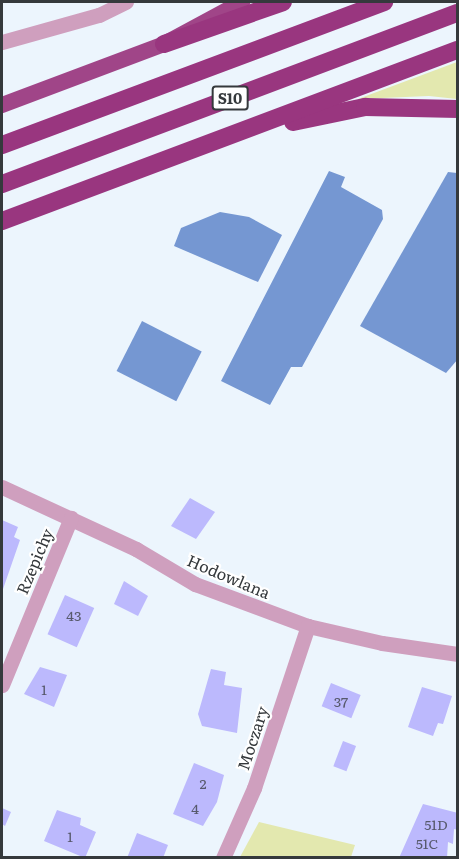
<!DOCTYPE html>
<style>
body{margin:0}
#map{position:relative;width:459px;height:859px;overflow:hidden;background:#ecf5fd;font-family:Literata,serif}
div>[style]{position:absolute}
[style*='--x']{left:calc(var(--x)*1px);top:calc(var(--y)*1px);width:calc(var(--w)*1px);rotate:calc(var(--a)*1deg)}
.green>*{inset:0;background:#e3e8af}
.water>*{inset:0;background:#7597d2;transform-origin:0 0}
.building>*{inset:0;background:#bcb9fd;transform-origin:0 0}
.minor>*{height:15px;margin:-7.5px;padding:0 7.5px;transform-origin:7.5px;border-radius:7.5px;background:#cf9fbe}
.tertiary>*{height:15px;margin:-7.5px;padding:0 7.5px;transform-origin:7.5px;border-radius:7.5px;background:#cf9fbe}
.trunk>*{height:16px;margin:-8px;padding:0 8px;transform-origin:8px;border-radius:8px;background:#a04588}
.motorway>*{height:18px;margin:-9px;padding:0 9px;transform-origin:9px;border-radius:9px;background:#99367f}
span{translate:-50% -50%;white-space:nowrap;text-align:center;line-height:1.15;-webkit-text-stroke:4.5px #fff;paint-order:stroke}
.number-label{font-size:14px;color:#57596c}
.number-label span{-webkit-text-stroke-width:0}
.shield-label span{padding:2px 4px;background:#fff;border:2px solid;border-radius:4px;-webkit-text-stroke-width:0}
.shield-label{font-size:15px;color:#35393c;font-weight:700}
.street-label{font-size:16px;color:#35393c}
.frame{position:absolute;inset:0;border:3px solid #35393c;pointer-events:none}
</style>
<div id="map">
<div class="green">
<i style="clip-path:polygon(457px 62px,457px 99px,429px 96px,358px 99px)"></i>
<i style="clip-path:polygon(259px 822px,355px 845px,351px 857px,240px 857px)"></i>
</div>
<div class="water">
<i style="clip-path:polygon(329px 171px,345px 177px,341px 187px,382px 210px,383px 219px,302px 367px,291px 367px,270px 405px,221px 381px)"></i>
<i style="clip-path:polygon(448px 172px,457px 173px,458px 359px,446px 373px,360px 326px)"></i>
<i style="clip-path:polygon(220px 212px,249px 217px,282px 235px,258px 282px,174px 246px,181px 228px)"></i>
<i style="left:142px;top:321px;width:67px;height:56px;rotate:27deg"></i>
</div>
<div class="building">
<i style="clip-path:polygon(190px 498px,215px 512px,196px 539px,171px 526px)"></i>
<i style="clip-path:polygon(2px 520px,18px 527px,14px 537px,20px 540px,2px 592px)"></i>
<i style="clip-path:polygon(124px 581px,148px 596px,138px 616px,114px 604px)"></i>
<i style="left:65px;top:595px;width:32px;height:43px;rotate:24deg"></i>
<i style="clip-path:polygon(40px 667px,67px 675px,54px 707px,24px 694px)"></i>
<i style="clip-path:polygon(211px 669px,226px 672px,224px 685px,242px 688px,237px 733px,202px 726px,198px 714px)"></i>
<i style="left:331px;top:683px;width:32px;height:25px;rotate:22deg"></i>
<i style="clip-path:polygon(422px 687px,452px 696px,443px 724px,438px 723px,433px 736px,408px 727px)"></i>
<i style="left:343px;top:741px;width:14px;height:27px;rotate:21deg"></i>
<i style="clip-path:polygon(194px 763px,224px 775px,217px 802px,203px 826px,173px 814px)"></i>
<i style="clip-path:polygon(423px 804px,458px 813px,458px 830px,454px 829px,453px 844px,448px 842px,447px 858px,399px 858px)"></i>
<i style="clip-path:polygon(2px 808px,11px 812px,5px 826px,2px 824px)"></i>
<i style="clip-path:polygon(57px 810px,81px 818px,80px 825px,96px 832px,85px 858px,44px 841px)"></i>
<i style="clip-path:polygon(137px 833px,168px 845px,163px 858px,127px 858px)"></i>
</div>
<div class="minor">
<i style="--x:2;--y:487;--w:148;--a:24.8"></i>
<i style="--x:136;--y:549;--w:69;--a:30.7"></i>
<i style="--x:195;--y:584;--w:121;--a:20.4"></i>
<i style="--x:308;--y:626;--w:76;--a:12.9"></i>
<i style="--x:382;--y:643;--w:77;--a:8.2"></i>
<i style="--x:2;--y:685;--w:181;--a:-67.6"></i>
<i style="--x:223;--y:858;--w:77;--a:-66.1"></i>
<i style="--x:254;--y:788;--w:171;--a:-71.6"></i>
</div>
<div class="tertiary">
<i style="--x:2;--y:42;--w:101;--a:-15.6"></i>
<i style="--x:99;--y:15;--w:30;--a:-26"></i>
</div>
<div class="trunk">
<i style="--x:2;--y:105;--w:173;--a:-20.6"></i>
<i style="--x:164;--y:44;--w:89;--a:-28.3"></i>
</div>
<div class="motorway">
<i style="--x:164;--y:44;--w:126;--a:-19.4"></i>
<i style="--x:293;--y:122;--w:74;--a:-11.8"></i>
<i style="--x:365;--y:107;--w:93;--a:1.2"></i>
<i style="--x:2;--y:145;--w:408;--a:-20.5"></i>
<i style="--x:2;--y:184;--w:487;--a:-20.6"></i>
<i style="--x:2;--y:221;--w:487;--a:-20.6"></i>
</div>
<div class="number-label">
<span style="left:74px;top:615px">43</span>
<span style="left:44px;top:689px">1</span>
<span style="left:341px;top:701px">37</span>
<span style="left:203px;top:783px">2</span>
<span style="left:195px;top:808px">4</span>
<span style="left:436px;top:824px">51D</span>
<span style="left:70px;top:836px">1</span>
<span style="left:427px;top:843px">51C</span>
</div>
<div class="shield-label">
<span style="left:230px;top:98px">S10</span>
</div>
<div class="street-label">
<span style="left:34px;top:561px;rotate:-67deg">Rzepichy</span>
<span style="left:229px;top:576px;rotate:23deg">Hodowlana</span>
<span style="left:252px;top:738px;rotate:-72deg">Moczary</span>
</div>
<div class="frame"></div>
</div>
